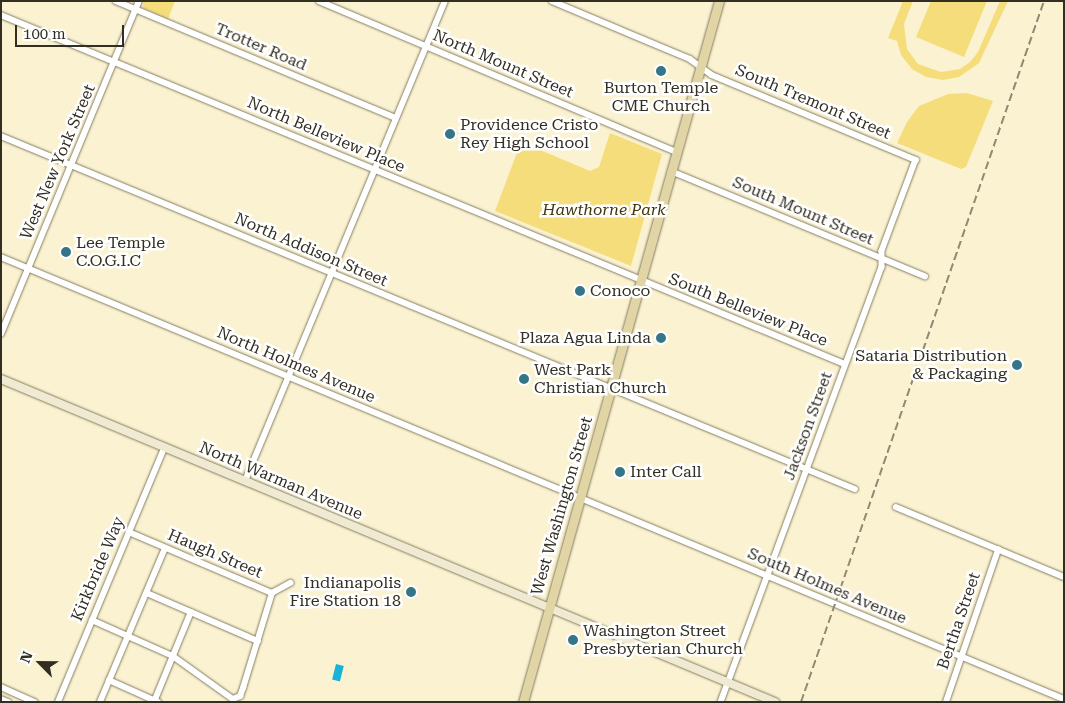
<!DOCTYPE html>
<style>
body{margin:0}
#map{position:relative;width:1065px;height:703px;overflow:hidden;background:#faf2d1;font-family:"Roboto Serif",serif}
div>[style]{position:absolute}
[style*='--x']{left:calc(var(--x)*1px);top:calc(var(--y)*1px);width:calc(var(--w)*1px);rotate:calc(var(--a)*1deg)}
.green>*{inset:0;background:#f6dd7c}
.water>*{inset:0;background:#19b3d7;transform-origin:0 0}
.roads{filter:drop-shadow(0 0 1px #847d60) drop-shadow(0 0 1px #847d60)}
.street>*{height:5.5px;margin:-2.75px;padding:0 2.75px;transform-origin:2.75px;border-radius:2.75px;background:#fff}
.secondary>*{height:8px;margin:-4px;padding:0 4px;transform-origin:4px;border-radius:4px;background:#f0ead2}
.primary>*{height:9px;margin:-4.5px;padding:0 4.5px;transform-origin:4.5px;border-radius:4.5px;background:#e1d4a5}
.rail>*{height:2px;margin-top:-1px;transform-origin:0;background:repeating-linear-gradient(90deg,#8f8a73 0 8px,transparent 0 12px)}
.dots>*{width:14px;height:14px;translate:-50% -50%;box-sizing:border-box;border:2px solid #fff;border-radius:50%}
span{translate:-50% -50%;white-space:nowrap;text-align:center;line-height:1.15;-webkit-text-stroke:5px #fff;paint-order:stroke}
.street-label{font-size:16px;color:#322f22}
.poi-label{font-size:16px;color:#322f22}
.left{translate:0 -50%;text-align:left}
.right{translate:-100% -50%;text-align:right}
.park-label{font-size:16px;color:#413609;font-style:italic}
.frame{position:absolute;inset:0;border:2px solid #322f22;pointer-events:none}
.north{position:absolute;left:15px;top:638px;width:50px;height:50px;-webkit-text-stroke:4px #fff;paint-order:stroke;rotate:293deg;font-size:14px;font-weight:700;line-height:20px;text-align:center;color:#322f22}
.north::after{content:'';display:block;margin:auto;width:18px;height:22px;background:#322f22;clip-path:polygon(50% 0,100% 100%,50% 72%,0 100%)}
.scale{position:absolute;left:15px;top:25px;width:109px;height:22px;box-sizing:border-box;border:2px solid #322f22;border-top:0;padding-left:6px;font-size:15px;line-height:18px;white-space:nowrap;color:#322f22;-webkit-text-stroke:4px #fff;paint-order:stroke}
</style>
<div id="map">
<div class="green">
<i style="clip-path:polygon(144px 1px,175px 1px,168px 19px,143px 8px)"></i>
<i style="clip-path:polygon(903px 1px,913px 1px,904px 24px,907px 49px,918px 64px,941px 72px,960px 69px,970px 62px,978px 52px,1000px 1px,1008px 1px,979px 63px,959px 77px,943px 80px,926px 77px,912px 69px,901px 55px,897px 41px,888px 38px)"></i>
<i style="clip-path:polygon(931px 1px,987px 1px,964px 57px,916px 37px)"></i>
<i style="clip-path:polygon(967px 93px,993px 101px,966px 167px,961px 169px,897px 143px,907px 122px,919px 106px,948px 94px)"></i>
<i style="clip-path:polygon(610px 133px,662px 154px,631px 266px,495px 211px,521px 142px,590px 171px,599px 167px)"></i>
</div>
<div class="water">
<i style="left:336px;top:664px;width:8px;height:16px;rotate:14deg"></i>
</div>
<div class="roads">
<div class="street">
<i style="--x:116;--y:1;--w:303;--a:22.7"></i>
<i style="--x:319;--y:1;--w:389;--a:22.9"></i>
<i style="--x:552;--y:1;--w:150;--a:22.8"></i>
<i style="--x:690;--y:59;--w:27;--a:36"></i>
<i style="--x:712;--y:75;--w:221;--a:22.6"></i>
<i style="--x:916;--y:160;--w:97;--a:110.5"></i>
<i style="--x:882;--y:251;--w:16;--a:90"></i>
<i style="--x:882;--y:267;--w:464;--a:110.3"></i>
<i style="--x:1;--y:15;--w:913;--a:22.47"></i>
<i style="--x:1;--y:136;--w:924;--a:22.46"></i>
<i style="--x:671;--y:171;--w:275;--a:22.5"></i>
<i style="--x:1;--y:257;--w:1151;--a:22.58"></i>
<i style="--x:1;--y:334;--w:360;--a:-67.5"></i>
<i style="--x:245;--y:481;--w:520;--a:-67.38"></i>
<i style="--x:896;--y:507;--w:182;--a:22.6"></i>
<i style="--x:129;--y:532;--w:155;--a:23.1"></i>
<i style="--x:272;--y:593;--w:21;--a:-29"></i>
<i style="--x:147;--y:593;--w:121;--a:23.4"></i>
<i style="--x:92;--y:620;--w:89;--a:24"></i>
<i style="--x:173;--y:656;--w:74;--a:35.6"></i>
<i style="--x:233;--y:699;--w:8;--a:-23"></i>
<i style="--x:240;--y:696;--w:9;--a:-69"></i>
<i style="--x:243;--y:688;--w:99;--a:-73"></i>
<i style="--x:109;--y:680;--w:54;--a:24.2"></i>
<i style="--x:1;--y:687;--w:37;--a:24"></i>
<i style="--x:1;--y:699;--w:8;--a:23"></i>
<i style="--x:58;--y:702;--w:275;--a:-67.3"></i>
<i style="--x:100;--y:702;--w:167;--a:-67.1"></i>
<i style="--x:154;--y:702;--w:97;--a:-67.7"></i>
<i style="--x:946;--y:702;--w:161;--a:-71.1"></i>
</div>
<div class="secondary">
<i style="--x:1;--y:379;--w:839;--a:22.65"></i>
</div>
<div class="primary">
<i style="--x:523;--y:702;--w:728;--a:-74.38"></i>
</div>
</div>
<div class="rail">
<i style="--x:801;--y:702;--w:742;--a:-70.88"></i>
</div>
<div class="dots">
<i style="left:661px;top:71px;background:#347588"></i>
<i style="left:450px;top:134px;background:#347588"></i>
<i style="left:66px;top:252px;background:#347588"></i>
<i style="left:580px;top:291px;background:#347588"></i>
<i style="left:661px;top:338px;background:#347588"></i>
<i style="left:1017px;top:365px;background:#347588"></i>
<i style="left:524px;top:379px;background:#347588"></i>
<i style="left:620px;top:472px;background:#347588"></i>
<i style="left:411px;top:592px;background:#347588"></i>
<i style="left:573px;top:640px;background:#347588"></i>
</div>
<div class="street-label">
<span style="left:261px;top:47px;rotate:23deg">Trotter Road</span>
<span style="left:503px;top:64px;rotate:23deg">North Mount Street</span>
<span style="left:813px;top:102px;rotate:23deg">South Tremont Street</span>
<span style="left:326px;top:135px;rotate:23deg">North Belleview Place</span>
<span style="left:58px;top:162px;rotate:-67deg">West New York Street</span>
<span style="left:803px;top:211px;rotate:23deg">South Mount Street</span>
<span style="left:311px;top:250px;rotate:23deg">North Addison Street</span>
<span style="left:748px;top:310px;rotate:22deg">South Belleview Place</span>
<span style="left:296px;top:365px;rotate:23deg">North Holmes Avenue</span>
<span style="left:808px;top:426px;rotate:-70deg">Jackson Street</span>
<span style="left:281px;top:481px;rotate:23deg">North Warman Avenue</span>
<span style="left:562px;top:506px;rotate:-74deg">West Washington Street</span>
<span style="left:215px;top:554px;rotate:23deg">Haugh Street</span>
<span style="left:98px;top:569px;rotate:-67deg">Kirkbride Way</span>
<span style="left:827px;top:586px;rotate:23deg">South Holmes Avenue</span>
<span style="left:959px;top:621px;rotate:-71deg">Bertha Street</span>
</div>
<div class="poi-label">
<span style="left:661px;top:97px">Burton Temple<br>CME Church</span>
<span class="left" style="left:460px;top:134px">Providence Cristo<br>Rey High School</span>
<span class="left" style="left:76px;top:252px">Lee Temple<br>C.O.G.I.C</span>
<span class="left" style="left:590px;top:291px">Conoco</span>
<span class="right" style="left:651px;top:338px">Plaza Agua Linda</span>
<span class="right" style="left:1007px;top:365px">Sataria Distribution<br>&amp; Packaging</span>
<span class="left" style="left:534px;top:379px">West Park<br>Christian Church</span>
<span class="left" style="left:630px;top:472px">Inter Call</span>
<span class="right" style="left:401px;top:592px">Indianapolis<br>Fire Station 18</span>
<span class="left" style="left:583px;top:640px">Washington Street<br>Presbyterian Church</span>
</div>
<div class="park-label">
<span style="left:604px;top:210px">Hawthorne Park</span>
</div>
<div class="frame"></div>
<div class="north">N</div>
<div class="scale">100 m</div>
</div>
